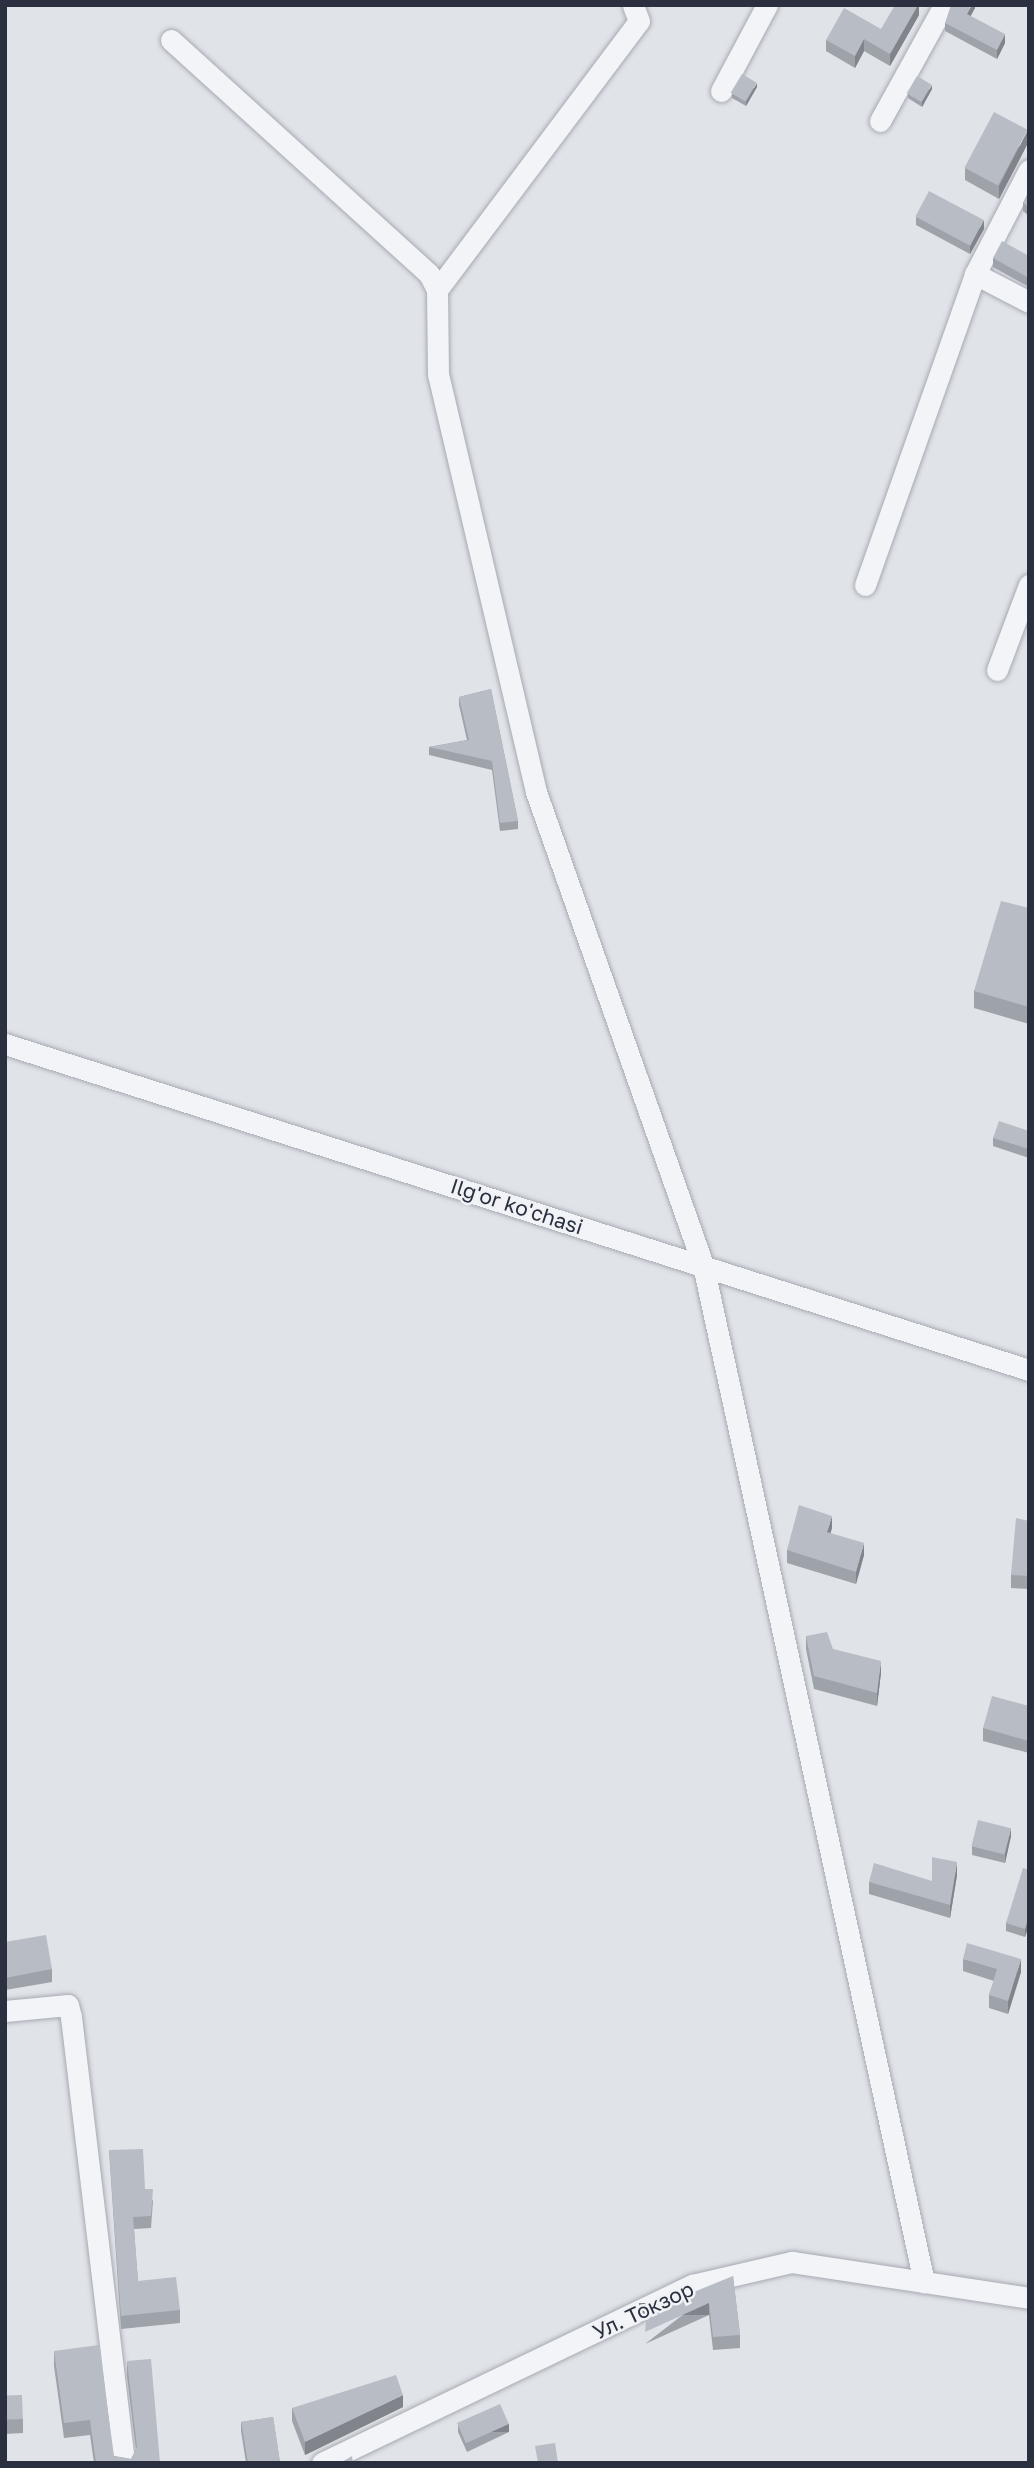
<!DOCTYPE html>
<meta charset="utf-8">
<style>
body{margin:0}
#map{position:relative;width:1034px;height:2468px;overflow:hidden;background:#e0e3e8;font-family:"Golos Text",sans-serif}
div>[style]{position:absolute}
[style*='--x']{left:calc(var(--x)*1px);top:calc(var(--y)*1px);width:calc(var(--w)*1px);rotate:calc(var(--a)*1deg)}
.roads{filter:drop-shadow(0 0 2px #a6aab2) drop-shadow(0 0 2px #a6aab2)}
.minor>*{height:21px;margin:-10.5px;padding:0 10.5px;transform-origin:10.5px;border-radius:10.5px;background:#f3f4f7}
.wall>*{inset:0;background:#9ea2a9}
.shaded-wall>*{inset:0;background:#81848a;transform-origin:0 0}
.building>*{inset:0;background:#b8bcc5;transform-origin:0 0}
span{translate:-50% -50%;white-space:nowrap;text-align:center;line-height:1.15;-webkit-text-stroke:5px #f0f2f6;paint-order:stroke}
.street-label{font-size:21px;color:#2a303f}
.frame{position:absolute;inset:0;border:7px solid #2a303f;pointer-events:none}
</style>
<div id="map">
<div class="roads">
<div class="minor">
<i style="--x:171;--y:40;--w:348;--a:42.2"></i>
<i style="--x:429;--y:274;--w:18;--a:63"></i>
<i style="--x:437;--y:290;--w:84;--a:89.3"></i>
<i style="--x:438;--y:374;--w:429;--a:76.8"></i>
<i style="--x:536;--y:792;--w:502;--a:70.55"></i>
<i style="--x:703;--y:1265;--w:1041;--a:77.74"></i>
<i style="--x:721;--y:91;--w:98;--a:-61.9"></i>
<i style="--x:880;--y:121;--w:132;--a:-61.1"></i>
<i style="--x:975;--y:274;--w:61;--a:27.4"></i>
<i style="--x:437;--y:290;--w:336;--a:-53.1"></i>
<i style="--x:639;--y:21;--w:17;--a:-111"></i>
<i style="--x:865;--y:585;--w:330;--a:-70.5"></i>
<i style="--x:975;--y:274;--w:117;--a:-62.6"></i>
<i style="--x:997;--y:670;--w:91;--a:-69.4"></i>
<i style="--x:5;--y:1044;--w:1075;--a:17.66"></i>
<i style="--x:5;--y:2011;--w:63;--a:-5.4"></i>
<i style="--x:68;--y:2005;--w:12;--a:76"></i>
<i style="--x:71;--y:2017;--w:449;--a:83.2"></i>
<i style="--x:322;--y:2463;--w:411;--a:-25.7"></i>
<i style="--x:692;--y:2285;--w:103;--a:-13"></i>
<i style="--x:792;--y:2262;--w:240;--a:8.6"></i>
</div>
</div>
<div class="wall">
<i style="clip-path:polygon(919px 5px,919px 15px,890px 66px,864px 51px,855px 68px,826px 51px,826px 40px,881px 29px)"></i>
<i style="clip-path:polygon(975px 5px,975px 8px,970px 16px,1005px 43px,997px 59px,945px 31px,945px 23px)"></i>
<i style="clip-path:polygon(757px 87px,746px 106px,732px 98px,732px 94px)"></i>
<i style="clip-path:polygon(932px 89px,922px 107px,908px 98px,908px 94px)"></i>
<i style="clip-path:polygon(1028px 143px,999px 199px,965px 180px,965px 168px)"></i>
<i style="clip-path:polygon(1029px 191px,1029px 216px,1023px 211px,1023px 203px)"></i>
<i style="clip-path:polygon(916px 217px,984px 229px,970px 254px,916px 225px)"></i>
<i style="clip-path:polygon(1029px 256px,1029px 287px,993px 267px,993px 258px)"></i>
<i style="clip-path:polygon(491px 689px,518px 821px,518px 829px,500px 831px,492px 770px,429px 755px,429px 747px,467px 740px,459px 705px,459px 697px)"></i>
<i style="clip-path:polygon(1029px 908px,1029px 1024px,974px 1008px,974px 991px)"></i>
<i style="clip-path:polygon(1029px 1131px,1029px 1158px,993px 1146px,993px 1138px)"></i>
<i style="clip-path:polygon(1029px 1521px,1029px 1589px,1011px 1588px,1011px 1575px)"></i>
<i style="clip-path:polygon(832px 1528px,830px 1533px,864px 1555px,856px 1584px,787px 1563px,787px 1550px)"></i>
<i style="clip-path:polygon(806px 1636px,881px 1673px,877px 1706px,814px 1689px,806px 1649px)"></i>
<i style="clip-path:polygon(1029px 1706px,1029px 1753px,983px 1741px,983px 1728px)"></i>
<i style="clip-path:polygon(1011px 1836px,1005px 1863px,972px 1855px,972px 1846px)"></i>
<i style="clip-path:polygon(1029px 1870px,1029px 1925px,1025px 1937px,1006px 1931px,1006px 1923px)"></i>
<i style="clip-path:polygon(957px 1875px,950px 1918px,869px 1894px,869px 1882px,932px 1881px)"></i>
<i style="clip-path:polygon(5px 1942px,52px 1969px,52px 1982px,5px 1990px)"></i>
<i style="clip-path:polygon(963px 1959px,1021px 1972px,1008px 2014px,989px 2008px,989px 1995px,994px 1981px,963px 1971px)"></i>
<i style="clip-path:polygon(109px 2150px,145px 2189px,153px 2201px,151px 2228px,134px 2229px,138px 2281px,180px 2310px,180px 2323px,121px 2329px)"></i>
<i style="clip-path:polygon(733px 2276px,740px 2335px,740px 2348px,713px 2350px,709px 2315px,645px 2344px)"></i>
<i style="clip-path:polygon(54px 2351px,114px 2456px,131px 2459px,136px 2450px,127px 2376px,127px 2361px,160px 2463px,94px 2463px,90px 2435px,64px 2438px,54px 2366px)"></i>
<i style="clip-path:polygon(5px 2396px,23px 2419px,23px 2433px,5px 2434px)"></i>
<i style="clip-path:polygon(403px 2407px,305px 2455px,292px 2421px,292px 2408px)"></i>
<i style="clip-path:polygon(273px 2417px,280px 2463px,246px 2463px,241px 2431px,241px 2422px)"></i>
<i style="clip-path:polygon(458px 2424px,509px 2432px,467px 2452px,458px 2432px)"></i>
</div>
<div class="shaded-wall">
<i style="clip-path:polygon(918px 5px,919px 5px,919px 15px,890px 66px,890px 54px)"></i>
<i style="clip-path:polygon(972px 5px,975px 5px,975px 8px,967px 23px,967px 14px)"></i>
<i style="clip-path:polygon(1005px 34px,1005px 43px,997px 59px,997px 50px)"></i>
<i style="clip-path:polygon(864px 39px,864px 51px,855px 68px,855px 56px)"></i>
<i style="clip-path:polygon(757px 83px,757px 87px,746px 106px,746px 102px)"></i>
<i style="clip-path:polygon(932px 85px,932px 89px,922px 107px,922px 102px)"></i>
<i style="clip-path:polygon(1028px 130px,1028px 143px,999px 199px,999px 186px)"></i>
<i style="clip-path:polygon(984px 220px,984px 229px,970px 254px,970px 246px)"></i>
<i style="clip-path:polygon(832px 1516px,832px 1528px,827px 1545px,827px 1532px)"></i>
<i style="clip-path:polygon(864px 1543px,864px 1555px,856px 1584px,856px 1572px)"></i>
<i style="clip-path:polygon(881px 1661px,881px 1673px,877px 1706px,877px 1693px)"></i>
<i style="clip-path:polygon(1011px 1828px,1011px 1836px,1005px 1863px,1005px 1854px)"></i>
<i style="clip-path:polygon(957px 1862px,957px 1875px,950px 1918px,950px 1905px)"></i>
<i style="clip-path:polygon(1029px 1916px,1029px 1925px,1025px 1937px,1025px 1929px)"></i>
<i style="clip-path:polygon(1021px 1959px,1021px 1972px,1008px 2014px,1008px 2001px)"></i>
<i style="left:709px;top:2303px;width:12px;height:70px;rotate:90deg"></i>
<i style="clip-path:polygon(403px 2395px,403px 2407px,305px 2455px,305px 2442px)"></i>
<i style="left:509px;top:2424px;width:8px;height:47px;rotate:90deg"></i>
</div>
<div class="building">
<i style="clip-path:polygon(895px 5px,918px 5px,890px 54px,864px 39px,855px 56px,826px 40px,844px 8px,881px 29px)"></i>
<i style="clip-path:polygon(951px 5px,972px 5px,967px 14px,1005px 34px,997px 50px,945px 23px)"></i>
<i style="left:742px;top:74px;width:17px;height:22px;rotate:31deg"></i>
<i style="left:917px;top:76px;width:17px;height:20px;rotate:31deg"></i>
<i style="left:994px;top:112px;width:38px;height:63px;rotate:28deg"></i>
<i style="left:929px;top:191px;width:62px;height:29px;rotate:28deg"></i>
<i style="clip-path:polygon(1029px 191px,1029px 207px,1023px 203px)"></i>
<i style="clip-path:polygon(1002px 241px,1029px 256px,1029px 278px,993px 258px)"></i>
<i style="clip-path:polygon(491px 689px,518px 821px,500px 823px,492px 761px,429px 747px,469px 740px,459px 697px)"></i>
<i style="clip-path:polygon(1001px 901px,1029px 908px,1029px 1007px,974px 991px)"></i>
<i style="clip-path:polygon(999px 1121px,1029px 1131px,1029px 1149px,993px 1138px)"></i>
<i style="clip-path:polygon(799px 1505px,832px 1516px,827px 1532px,864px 1543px,856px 1572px,787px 1550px)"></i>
<i style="clip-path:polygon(1016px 1518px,1029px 1521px,1029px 1576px,1011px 1575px)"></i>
<i style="clip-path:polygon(827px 1632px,833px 1649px,881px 1661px,877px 1693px,814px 1676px,806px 1636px)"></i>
<i style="clip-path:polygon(992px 1696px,1029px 1706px,1029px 1741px,983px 1728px)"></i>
<i style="left:978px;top:1820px;width:34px;height:27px;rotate:14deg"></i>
<i style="clip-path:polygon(932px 1857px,957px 1862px,950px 1905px,869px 1882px,874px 1863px,932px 1881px)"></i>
<i style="clip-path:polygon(1023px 1868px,1029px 1870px,1029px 1916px,1025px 1929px,1006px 1923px)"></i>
<i style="clip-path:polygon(46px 1935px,52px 1969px,5px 1978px,5px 1942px)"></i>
<i style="clip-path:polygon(967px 1943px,1021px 1959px,1008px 2001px,989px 1995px,997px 1969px,963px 1959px)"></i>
<i style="clip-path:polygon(143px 2149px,145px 2189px,153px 2189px,151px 2216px,133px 2217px,138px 2281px,176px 2277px,180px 2310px,121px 2316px,109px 2150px)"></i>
<i style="clip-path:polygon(733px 2276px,740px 2335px,713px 2337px,709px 2303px,645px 2332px,647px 2311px)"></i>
<i style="clip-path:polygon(99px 2345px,114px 2456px,131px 2459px,137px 2447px,127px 2361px,151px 2359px,160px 2463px,96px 2463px,90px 2420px,64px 2423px,54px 2351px)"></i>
<i style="clip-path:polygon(396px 2375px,403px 2395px,305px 2442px,292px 2408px)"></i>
<i style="left:22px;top:2395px;width:24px;height:17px;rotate:88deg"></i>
<i style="left:500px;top:2404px;width:22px;height:47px;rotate:66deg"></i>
<i style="left:273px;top:2417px;width:46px;height:32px;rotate:81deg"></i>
<i style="clip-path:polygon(555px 2443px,558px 2463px,538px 2463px,535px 2446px)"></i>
<i style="clip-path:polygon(352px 2456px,353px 2463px,340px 2463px)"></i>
</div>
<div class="street-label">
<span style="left:517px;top:1206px;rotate:18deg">Ilg'or ko'chasi</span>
<span style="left:643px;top:2310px;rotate:-25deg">Ул. Токзор</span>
</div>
<div class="frame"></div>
</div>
